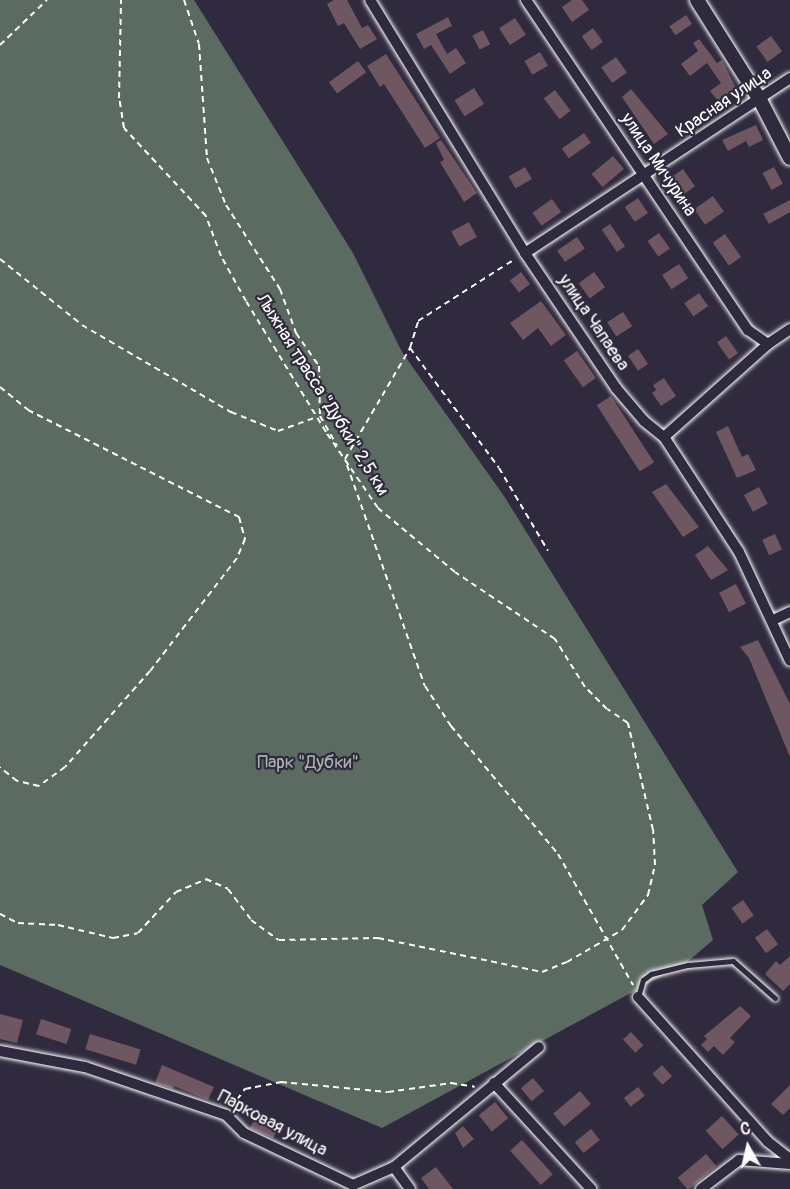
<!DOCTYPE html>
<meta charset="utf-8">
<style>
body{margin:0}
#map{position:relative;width:790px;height:1189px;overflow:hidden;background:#2f2a3d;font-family:Pangolin,sans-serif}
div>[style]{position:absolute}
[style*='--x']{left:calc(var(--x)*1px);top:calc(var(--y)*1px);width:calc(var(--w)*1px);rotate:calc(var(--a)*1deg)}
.green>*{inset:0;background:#5c6b62}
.building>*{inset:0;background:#6f5761;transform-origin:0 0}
.path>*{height:2px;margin-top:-1px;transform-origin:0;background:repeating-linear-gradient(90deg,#fff 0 6px,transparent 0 10.5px)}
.roads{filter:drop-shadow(0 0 2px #fff) drop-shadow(0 0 2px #fff)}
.service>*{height:5px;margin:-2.5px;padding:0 2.5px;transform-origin:2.5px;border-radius:2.5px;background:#2f2a3d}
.minor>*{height:10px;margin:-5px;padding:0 5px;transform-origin:5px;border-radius:5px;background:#2f2a3d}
.tertiary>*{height:14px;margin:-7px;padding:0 7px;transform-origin:7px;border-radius:7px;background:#2f2a3d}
span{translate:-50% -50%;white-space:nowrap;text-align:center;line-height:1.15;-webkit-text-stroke:4.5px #2f2a3d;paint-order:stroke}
.street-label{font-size:18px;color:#fff}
.park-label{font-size:18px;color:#aeb5b0}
.north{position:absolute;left:718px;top:1117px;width:60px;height:60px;-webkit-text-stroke:4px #2f2a3d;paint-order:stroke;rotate:352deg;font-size:16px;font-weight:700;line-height:24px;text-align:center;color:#fff}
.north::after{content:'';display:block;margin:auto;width:21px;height:27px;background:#fff;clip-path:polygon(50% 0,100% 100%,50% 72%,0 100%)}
</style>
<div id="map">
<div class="green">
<i style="clip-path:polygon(0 0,194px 0,353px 253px,402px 352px,504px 496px,738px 872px,702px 905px,713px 940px,686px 963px,382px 1128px,0 965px)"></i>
</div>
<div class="building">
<i style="clip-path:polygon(334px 0,347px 0,362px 28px,368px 25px,377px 39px,360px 49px,344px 23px,338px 26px,327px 4px)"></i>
<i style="clip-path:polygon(572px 0,582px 0,589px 10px,572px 22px,562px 7px)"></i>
<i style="left:686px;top:15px;width:11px;height:20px;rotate:56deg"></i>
<i style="clip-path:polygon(448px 17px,452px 26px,436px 34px,447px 54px,456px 48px,466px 63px,450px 74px,431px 45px,424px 49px,416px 34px)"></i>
<i style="left:515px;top:18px;width:20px;height:19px;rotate:57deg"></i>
<i style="left:593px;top:28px;width:17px;height:14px;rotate:54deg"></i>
<i style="left:483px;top:30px;width:16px;height:12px;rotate:63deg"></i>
<i style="left:771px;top:36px;width:19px;height:18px;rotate:54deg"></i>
<i style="clip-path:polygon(699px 39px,717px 63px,722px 60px,736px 88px,718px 101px,710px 91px,721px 83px,707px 63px,690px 76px,681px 64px,698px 51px,693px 43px)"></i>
<i style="left:540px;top:52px;width:16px;height:18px;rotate:60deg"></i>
<i style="clip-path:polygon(386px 54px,440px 138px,425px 148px,384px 84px,380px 87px,367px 66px)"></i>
<i style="left:616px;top:57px;width:19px;height:18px;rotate:55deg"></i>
<i style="left:358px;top:61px;width:14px;height:36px;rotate:54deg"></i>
<i style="left:474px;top:88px;width:19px;height:23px;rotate:58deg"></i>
<i style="clip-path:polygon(631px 89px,668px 134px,654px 144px,622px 97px)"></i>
<i style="left:555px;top:90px;width:26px;height:14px;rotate:53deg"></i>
<i style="clip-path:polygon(756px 125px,763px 140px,749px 147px,746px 141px,728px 151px,722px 140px)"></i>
<i style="left:584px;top:133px;width:12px;height:27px;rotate:55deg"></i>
<i style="clip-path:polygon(441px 140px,477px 193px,464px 202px,440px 162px,444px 160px,436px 143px)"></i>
<i style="left:613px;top:156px;width:17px;height:28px;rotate:50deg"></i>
<i style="left:525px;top:167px;width:14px;height:19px;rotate:60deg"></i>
<i style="left:774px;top:167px;width:19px;height:13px;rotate:62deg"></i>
<i style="left:683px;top:169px;width:21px;height:16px;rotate:55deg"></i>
<i style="left:713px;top:196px;width:19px;height:23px;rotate:55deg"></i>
<i style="left:638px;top:198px;width:18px;height:16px;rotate:56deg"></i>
<i style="left:552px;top:199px;width:16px;height:24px;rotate:55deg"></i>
<i style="clip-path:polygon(790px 200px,790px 212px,769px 224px,763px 214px)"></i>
<i style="left:469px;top:222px;width:17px;height:20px;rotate:62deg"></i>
<i style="left:610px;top:224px;width:27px;height:10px;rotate:56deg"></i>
<i style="left:659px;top:233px;width:19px;height:14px;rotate:55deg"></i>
<i style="left:725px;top:234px;width:28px;height:15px;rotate:55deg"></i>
<i style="left:577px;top:237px;width:14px;height:24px;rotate:56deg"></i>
<i style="left:679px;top:264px;width:17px;height:20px;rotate:57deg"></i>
<i style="left:521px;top:272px;width:15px;height:14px;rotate:53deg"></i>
<i style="left:594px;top:272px;width:19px;height:19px;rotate:54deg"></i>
<i style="left:699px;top:293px;width:16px;height:18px;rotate:55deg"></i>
<i style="clip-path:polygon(541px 301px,566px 335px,551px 346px,538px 328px,523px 340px,510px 323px)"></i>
<i style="left:623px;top:312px;width:17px;height:19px;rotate:57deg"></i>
<i style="left:726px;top:336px;width:21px;height:11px;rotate:55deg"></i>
<i style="left:638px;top:349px;width:18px;height:12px;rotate:56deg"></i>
<i style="left:577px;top:351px;width:33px;height:16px;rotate:55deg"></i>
<i style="clip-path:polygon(664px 378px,676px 396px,661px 406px,652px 393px,656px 390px,653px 385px)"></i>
<i style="left:611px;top:396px;width:79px;height:17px;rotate:57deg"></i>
<i style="clip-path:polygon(728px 426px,742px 457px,748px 454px,756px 470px,737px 478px,716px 432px)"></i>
<i style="clip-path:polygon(666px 484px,699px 527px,683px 537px,652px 492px)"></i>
<i style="left:759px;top:487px;width:19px;height:17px;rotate:62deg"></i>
<i style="left:775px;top:534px;width:17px;height:14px;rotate:66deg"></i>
<i style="clip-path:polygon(708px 546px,728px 570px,711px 580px,695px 555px)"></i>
<i style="left:736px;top:584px;width:22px;height:19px;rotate:63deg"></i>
<i style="clip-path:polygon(758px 640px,790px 704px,790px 757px,749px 658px,740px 647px)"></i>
<i style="left:743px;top:900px;width:19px;height:14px;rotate:55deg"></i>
<i style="left:767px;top:929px;width:19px;height:15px;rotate:54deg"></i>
<i style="clip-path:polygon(790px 956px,790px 984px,783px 991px,765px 974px,776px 961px,780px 965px)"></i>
<i style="clip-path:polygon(740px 1006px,751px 1016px,730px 1038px,735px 1042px,723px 1055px,714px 1046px,708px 1052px,701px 1045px,707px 1039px,704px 1036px)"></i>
<i style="clip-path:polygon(0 1014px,23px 1020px,17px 1043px,0 1039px)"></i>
<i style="left:41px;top:1019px;width:32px;height:16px;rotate:18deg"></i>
<i style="left:631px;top:1032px;width:18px;height:11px;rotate:47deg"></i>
<i style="left:90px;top:1034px;width:53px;height:16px;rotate:17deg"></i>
<i style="clip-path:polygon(162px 1065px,214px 1087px,208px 1100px,174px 1086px,173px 1089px,155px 1083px)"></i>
<i style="left:662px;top:1065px;width:15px;height:13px;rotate:48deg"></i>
<i style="left:533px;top:1078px;width:17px;height:16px;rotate:50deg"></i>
<i style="clip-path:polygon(790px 1085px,790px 1108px,783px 1115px,771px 1104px)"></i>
<i style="left:638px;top:1087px;width:11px;height:18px;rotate:52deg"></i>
<i style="left:580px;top:1091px;width:17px;height:35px;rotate:50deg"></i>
<i style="left:495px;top:1102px;width:21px;height:21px;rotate:51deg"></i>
<i style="clip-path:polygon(257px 1115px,279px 1127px,273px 1138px,250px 1128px)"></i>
<i style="left:722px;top:1116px;width:25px;height:22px;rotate:48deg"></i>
<i style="clip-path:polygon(463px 1126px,474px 1139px,463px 1148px,455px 1133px)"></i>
<i style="left:591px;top:1129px;width:14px;height:21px;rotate:51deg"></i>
<i style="left:522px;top:1140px;width:46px;height:16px;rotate:48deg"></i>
<i style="left:706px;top:1154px;width:16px;height:37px;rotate:50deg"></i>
<i style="clip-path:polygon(436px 1167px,453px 1189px,429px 1189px,421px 1178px)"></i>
</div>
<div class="path">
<i style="--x:184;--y:0;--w:46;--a:71.2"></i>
<i style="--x:199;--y:44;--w:114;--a:86"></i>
<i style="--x:207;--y:158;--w:51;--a:68"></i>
<i style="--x:226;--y:205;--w:100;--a:57.3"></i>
<i style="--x:280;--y:289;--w:47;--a:70"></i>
<i style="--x:296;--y:333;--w:40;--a:55.1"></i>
<i style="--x:319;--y:366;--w:50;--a:88.9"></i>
<i style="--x:320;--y:416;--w:34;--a:60"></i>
<i style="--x:0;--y:45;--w:65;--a:-43.8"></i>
<i style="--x:0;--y:259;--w:105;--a:38.8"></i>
<i style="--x:82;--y:325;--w:173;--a:30.3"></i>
<i style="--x:231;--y:412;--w:51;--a:22"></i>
<i style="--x:278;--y:431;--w:41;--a:-19.7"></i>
<i style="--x:410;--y:348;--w:149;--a:53.4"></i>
<i style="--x:499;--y:468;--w:96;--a:59.4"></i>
<i style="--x:0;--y:387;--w:36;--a:39"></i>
<i style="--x:28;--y:410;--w:237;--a:26.9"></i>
<i style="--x:239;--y:517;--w:23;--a:75"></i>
<i style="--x:245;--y:539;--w:21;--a:113"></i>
<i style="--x:237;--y:558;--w:143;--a:127.6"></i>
<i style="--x:150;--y:671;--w:128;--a:131.5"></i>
<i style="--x:65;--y:767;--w:32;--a:144"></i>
<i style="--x:39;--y:786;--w:23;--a:-167"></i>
<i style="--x:17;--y:781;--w:22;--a:-141"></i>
<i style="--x:345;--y:459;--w:129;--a:-59.6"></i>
<i style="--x:410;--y:348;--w:28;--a:-73"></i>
<i style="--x:418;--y:321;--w:115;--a:-32.6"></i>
<i style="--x:347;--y:465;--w:234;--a:70.6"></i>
<i style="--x:425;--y:686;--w:48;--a:57"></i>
<i style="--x:451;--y:726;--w:167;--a:50.1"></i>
<i style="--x:558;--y:854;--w:151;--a:60.2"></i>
<i style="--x:0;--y:914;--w:20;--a:27"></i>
<i style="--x:18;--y:923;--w:40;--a:2.9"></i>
<i style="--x:58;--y:925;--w:57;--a:13.3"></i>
<i style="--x:113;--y:938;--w:25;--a:-11"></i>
<i style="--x:138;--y:933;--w:56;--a:-47.2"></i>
<i style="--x:176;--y:892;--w:33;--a:-23"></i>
<i style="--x:206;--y:879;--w:24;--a:24"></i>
<i style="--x:228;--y:889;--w:39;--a:53"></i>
<i style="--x:251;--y:920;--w:34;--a:36"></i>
<i style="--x:279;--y:940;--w:99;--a:-1.2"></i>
<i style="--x:378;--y:938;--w:167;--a:11.7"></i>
<i style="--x:542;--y:972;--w:27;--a:-22"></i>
<i style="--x:567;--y:962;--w:64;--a:-30.2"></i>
<i style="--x:622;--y:930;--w:44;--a:-53.4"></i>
<i style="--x:648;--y:895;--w:31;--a:-77"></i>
<i style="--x:655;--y:865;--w:35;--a:-93"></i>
<i style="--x:653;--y:830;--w:110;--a:-103.2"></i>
<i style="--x:628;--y:723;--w:25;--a:-146"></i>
<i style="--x:607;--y:709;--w:31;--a:-135"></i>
<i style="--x:585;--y:687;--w:57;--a:-122"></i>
<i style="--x:555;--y:639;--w:120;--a:-146.2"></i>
<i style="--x:455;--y:572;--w:100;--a:-140.3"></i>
<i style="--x:378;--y:508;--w:92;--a:-124.4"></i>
<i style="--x:326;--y:432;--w:153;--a:-121.4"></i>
<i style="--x:246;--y:301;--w:51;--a:-119.1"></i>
<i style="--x:221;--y:256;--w:43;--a:-110.6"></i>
<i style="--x:206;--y:216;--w:120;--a:-133"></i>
<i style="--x:124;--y:128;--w:30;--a:-99"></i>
<i style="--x:119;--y:98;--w:98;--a:-88.8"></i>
<i style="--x:231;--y:1108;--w:24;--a:-54"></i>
<i style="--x:245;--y:1089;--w:37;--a:-11"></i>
<i style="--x:281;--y:1082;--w:107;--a:5.3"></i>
<i style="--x:388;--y:1092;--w:64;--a:-8.1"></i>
<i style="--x:451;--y:1083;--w:24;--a:9"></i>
</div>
<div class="roads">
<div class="service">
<i style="--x:638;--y:997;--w:18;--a:-74"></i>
<i style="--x:643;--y:980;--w:10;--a:-37"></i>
<i style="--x:651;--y:974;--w:38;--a:-14"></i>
<i style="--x:688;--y:965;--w:45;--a:-5.1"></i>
<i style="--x:733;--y:961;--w:56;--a:41.4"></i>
</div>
<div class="minor">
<i style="--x:370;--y:0;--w:297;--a:58.5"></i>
<i style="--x:525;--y:253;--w:163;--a:56"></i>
<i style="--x:616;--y:388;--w:43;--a:49.7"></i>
<i style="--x:644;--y:421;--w:26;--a:39"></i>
<i style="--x:664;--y:437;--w:137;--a:56.9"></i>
<i style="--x:739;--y:552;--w:120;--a:64.9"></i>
<i style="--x:526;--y:0;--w:398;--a:56.1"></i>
<i style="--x:748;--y:330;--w:24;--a:35"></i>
<i style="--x:525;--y:253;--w:318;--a:-33.4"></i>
<i style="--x:664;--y:437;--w:140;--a:-41.8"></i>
<i style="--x:768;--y:344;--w:27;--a:-34"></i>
<i style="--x:773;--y:620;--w:19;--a:-25"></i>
<i style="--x:638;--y:997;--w:193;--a:48.1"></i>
<i style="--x:767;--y:1141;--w:29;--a:38"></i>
<i style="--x:0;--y:1051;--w:86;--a:10.7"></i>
<i style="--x:85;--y:1067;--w:149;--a:18.8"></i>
<i style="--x:226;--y:1115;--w:25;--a:45"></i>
<i style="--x:244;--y:1133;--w:121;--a:25.5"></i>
<i style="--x:353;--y:1185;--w:45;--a:-23.7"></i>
<i style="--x:394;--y:1167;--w:188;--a:-39.6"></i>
<i style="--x:494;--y:1083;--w:144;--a:47.5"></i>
<i style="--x:394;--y:1167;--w:27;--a:54"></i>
<i style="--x:701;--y:1189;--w:48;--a:-37.3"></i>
<i style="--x:739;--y:1160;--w:51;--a:4.5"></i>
</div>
<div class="tertiary">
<i style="--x:697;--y:0;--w:118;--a:57.8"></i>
<i style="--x:760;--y:100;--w:65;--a:62.7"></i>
</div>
</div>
<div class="street-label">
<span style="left:724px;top:103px;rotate:-34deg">Красная улица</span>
<span style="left:658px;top:165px;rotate:56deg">улица Мичурина</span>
<span style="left:593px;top:323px;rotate:56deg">улица Чапаева</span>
<span style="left:322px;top:395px;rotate:58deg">Лыжная трасса "Дубки" 2,5 км</span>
<span style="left:272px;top:1124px;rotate:28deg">Парковая улица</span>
</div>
<div class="park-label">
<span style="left:308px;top:763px">Парк "Дубки"</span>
</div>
<div class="north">С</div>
</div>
